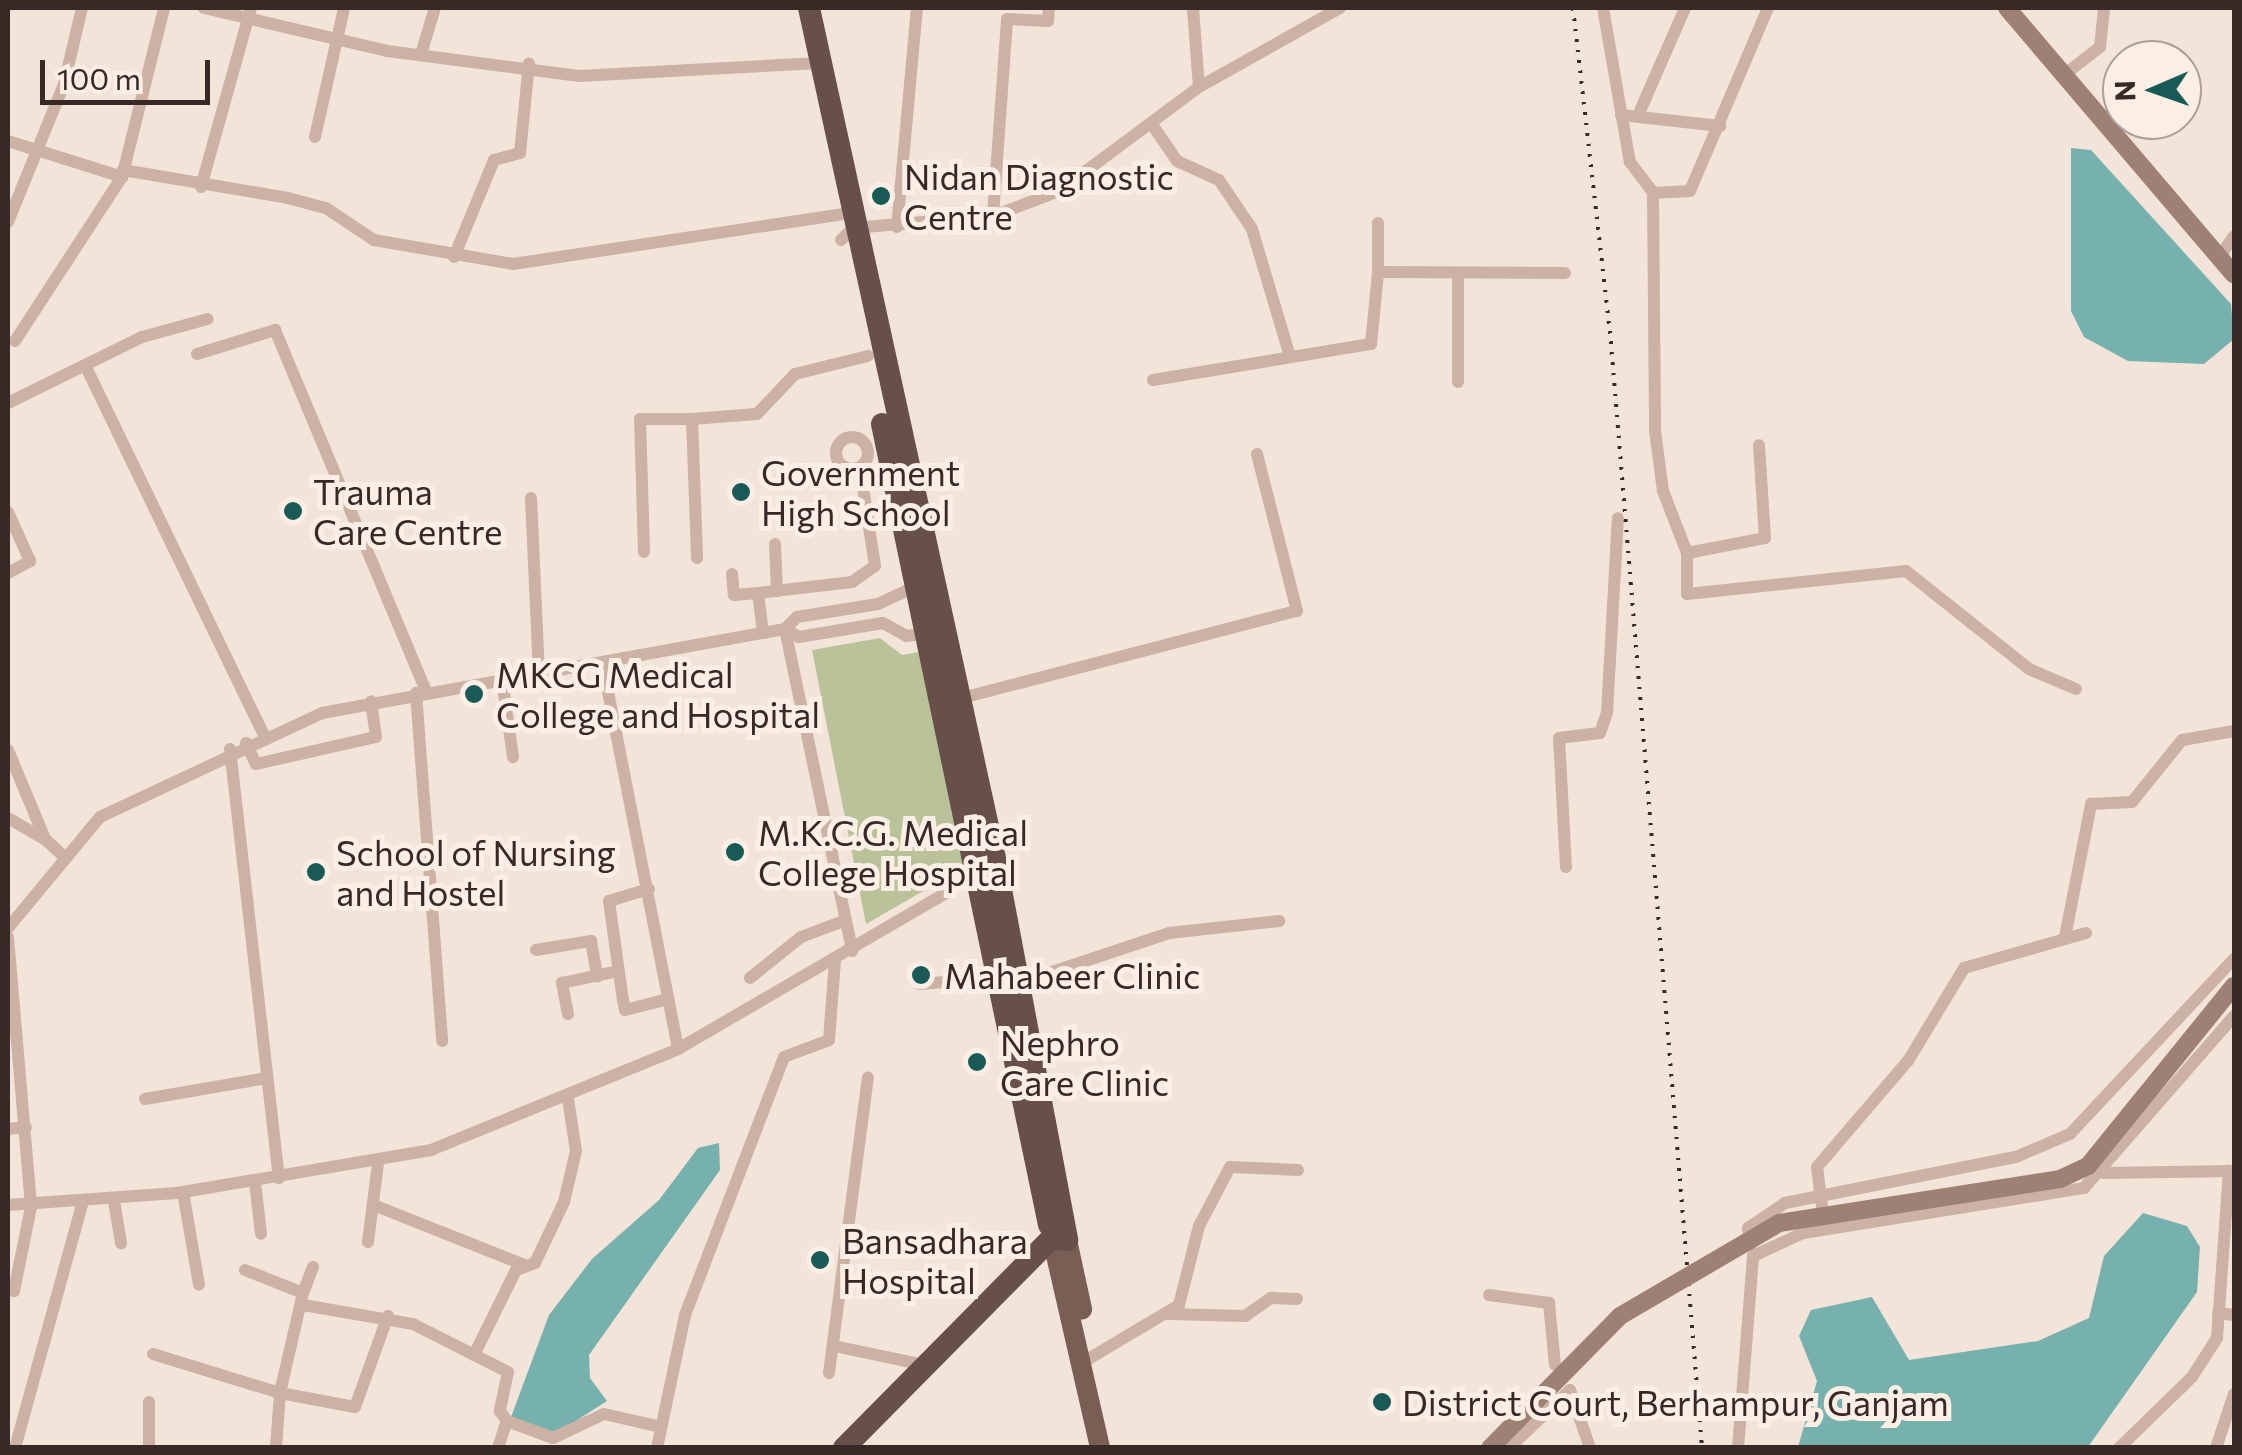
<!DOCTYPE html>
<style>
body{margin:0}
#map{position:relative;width:2242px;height:1455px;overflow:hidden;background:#f3e4d9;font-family:Commissioner,sans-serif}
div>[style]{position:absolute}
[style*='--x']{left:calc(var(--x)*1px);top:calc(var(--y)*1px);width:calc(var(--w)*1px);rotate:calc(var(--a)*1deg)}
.green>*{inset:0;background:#b9c298}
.water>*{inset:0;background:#76b1ad}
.minor>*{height:12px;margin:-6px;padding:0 6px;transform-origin:6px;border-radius:6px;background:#cbb2a4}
.minor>.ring{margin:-6px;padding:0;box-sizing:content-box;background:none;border:12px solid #cbb2a4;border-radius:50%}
.secondary>*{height:18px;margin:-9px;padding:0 9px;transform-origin:9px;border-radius:9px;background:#9f8075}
.primary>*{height:20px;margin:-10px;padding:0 10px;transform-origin:10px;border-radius:10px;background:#795e56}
.trunk>*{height:22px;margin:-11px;padding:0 11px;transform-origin:11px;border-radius:11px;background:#68504a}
.rail>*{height:4px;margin-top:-2px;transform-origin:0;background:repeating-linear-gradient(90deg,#362926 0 2.5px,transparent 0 10.5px)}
.secondary-bridge>*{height:18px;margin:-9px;padding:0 9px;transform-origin:9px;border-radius:9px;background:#9f8075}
.dots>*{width:28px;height:28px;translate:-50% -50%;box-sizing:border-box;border:5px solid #faeee5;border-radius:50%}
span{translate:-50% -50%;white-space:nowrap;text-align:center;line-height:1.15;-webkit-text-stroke:10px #faeee5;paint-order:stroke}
.poi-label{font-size:35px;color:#362926}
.left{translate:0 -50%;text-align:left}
.frame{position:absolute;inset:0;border:10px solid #362926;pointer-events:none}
.north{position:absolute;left:2102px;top:40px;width:100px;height:100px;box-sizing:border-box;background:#faeee5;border:2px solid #ac9f99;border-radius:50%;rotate:268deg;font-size:28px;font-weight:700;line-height:40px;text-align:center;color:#362926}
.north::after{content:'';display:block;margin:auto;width:35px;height:45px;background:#195a57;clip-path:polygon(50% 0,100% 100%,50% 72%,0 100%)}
.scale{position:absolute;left:40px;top:60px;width:170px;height:45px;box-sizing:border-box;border:5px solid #362926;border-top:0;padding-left:12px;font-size:30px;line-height:35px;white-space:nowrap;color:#362926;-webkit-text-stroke:8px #faeee5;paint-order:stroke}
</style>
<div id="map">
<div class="green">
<i style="clip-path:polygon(880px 638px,902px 655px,924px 651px,972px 863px,866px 924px,812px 650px)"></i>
</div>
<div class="water">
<i style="clip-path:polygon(2071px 148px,2091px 150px,2231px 304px,2234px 339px,2204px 364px,2128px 361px,2084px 337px,2071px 311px)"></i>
<i style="clip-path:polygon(719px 1143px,720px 1170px,589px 1355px,590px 1378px,607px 1401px,557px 1433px,511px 1417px,549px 1315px,592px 1259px,659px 1200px,698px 1148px)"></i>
<i style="clip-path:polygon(2143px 1213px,2187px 1226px,2200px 1247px,2197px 1292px,2088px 1447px,1798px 1447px,1817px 1381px,1799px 1336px,1811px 1310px,1872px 1297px,1909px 1360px,2038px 1341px,2089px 1318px,2104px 1256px)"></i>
</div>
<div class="minor">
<i style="--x:204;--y:8;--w:188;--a:13.2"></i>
<i style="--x:387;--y:51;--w:194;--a:7.4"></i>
<i style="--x:579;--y:76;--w:241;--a:-3.1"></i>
<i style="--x:1193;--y:8;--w:79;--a:85.7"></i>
<i style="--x:1603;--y:8;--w:156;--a:80.1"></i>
<i style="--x:1630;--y:162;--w:39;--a:53"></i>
<i style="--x:1768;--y:8;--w:199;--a:113.1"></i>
<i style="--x:1690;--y:191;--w:37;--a:177"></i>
<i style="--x:1653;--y:193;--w:238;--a:89.5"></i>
<i style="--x:1655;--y:431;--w:61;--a:82.4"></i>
<i style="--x:1663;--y:491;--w:66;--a:68.8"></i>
<i style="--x:1687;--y:553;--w:41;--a:90"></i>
<i style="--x:1687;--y:594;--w:220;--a:-6"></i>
<i style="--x:1906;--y:571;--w:157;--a:38.5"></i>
<i style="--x:2029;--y:669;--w:51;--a:23.1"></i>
<i style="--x:421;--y:54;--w:48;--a:-73.1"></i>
<i style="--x:2064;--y:75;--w:46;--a:-37.9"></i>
<i style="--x:2100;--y:47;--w:39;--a:-84"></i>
<i style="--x:1640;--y:111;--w:112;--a:-66.4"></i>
<i style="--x:1621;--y:115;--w:100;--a:6.3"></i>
<i style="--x:1151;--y:123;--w:46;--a:55.6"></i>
<i style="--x:1177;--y:161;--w:46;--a:24.3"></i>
<i style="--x:1219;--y:180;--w:59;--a:56"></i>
<i style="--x:1252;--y:229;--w:129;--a:73.4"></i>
<i style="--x:315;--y:137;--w:132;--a:-77.3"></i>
<i style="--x:8;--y:141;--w:120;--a:17.5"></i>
<i style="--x:123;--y:170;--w:167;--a:9.6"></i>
<i style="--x:288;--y:198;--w:39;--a:15"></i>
<i style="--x:326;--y:208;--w:58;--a:33.7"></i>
<i style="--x:374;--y:240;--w:141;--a:9.8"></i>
<i style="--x:513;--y:264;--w:341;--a:-8.6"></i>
<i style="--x:201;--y:187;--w:186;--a:-74.4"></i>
<i style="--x:993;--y:216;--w:197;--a:-85.9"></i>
<i style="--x:1007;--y:19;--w:41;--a:2.8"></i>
<i style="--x:1048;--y:21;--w:13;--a:-86"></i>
<i style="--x:8;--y:222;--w:149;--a:-67.9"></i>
<i style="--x:64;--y:84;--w:78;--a:-76.7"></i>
<i style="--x:897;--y:227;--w:220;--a:-84.8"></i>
<i style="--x:841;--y:240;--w:17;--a:-45"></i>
<i style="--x:853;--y:228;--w:141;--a:-4.9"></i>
<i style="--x:993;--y:216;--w:71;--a:-20.7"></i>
<i style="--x:1059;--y:191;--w:174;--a:-36.6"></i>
<i style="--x:1199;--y:87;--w:162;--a:-29.3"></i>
<i style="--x:2220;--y:256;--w:24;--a:-55"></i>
<i style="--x:454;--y:257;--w:105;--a:-67.6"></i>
<i style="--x:494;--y:160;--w:27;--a:-15"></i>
<i style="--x:520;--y:153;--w:90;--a:-84.3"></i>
<i style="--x:1378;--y:272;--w:49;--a:-90"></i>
<i style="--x:1458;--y:274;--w:108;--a:90"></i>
<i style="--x:15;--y:341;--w:196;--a:-56.9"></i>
<i style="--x:122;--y:177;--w:174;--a:-76"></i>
<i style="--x:197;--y:354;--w:82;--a:-17.1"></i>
<i style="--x:275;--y:330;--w:391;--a:67.3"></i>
<i style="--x:86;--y:367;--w:410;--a:64.2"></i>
<i style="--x:1153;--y:380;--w:221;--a:-9.4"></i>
<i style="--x:1371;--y:344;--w:72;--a:-84.4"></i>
<i style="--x:1378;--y:272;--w:187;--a:0.3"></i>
<i style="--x:8;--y:403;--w:149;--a:-26.2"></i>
<i style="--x:142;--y:337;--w:68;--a:-15.3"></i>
<i style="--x:692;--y:419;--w:65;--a:-4.4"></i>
<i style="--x:757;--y:414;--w:55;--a:-46.5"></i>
<i style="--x:795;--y:374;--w:75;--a:-13.9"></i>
<i class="ring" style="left:836px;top:437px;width:20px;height:20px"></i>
<i style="--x:531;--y:498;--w:175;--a:87.4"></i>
<i style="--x:8;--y:512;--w:54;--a:65.8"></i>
<i style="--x:30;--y:561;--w:25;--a:151"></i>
<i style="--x:775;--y:544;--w:47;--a:87.6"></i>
<i style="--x:644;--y:552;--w:133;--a:-91.7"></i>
<i style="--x:640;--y:419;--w:52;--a:0"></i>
<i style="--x:692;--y:419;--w:139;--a:87.9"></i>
<i style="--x:1687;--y:553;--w:79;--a:-10.9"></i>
<i style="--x:1765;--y:538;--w:93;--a:-93.7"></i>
<i style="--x:732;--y:574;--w:21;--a:85"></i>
<i style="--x:734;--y:595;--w:24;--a:-5"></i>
<i style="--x:785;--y:629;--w:329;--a:78.2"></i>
<i style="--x:785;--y:629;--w:16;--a:30"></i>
<i style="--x:799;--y:637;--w:85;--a:-9.5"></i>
<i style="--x:883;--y:623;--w:26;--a:29"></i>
<i style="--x:906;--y:636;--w:25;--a:-7"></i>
<i style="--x:785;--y:629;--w:17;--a:-45"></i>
<i style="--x:797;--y:617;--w:82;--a:-9.1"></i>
<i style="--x:878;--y:604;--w:47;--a:-24.9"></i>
<i style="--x:763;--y:633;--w:40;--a:-97.1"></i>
<i style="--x:758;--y:593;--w:95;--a:-6.7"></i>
<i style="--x:852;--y:582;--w:28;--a:-35"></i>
<i style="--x:875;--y:566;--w:99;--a:-98.7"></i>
<i style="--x:603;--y:666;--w:390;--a:78.9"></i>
<i style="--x:502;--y:679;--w:79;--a:82"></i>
<i style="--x:416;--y:693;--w:349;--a:85.7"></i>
<i style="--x:962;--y:698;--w:346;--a:-14.6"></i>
<i style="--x:1297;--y:611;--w:162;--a:-104.3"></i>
<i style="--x:246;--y:743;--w:23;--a:65"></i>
<i style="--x:256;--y:764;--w:123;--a:-12.7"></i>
<i style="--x:376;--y:737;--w:36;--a:-98"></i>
<i style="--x:230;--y:749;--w:432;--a:83.5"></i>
<i style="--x:8;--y:750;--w:96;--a:67.4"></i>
<i style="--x:45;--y:839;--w:22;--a:43"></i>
<i style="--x:8;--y:818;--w:42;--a:30.3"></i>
<i style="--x:1566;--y:867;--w:129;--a:-93.1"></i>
<i style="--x:1559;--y:738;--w:41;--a:-7"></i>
<i style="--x:1600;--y:733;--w:21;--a:-71"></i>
<i style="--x:1607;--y:713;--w:195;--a:-86.8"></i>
<i style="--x:649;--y:889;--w:42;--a:163.3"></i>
<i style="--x:609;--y:901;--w:100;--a:82"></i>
<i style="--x:623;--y:1000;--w:10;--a:79"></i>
<i style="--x:625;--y:1010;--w:44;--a:-14.3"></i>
<i style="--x:8;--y:928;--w:144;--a:-50.3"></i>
<i style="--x:100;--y:817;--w:245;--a:-25.1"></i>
<i style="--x:322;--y:713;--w:471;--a:-10.3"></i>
<i style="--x:8;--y:937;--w:271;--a:85.1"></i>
<i style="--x:31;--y:1207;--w:86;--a:101.4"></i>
<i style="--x:2065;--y:937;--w:136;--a:-78.9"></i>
<i style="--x:2091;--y:804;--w:41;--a:-2.8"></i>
<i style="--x:2132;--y:802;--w:80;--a:-51.1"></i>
<i style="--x:2182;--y:740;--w:53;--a:-9.8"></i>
<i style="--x:536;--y:950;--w:56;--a:-9.3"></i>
<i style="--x:591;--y:941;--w:36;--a:80"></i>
<i style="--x:750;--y:978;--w:65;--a:-38.8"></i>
<i style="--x:801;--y:937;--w:48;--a:-20.7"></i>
<i style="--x:920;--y:984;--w:126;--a:-4.5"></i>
<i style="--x:1046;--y:974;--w:130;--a:-18.4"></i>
<i style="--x:1169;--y:933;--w:111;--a:-6.2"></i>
<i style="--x:568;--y:1014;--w:32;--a:-101"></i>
<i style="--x:562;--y:983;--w:57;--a:-12.1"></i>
<i style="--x:145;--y:1099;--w:123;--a:-9.8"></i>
<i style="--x:8;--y:1129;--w:18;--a:-6"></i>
<i style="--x:2103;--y:1173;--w:131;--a:-0.9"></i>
<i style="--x:255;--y:1182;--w:52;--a:83.4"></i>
<i style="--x:183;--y:1192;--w:94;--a:80.2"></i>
<i style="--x:114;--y:1201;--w:43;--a:80.5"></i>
<i style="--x:8;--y:1205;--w:169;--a:-4.1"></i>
<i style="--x:177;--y:1193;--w:258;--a:-9.6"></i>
<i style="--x:431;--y:1150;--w:267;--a:-22.2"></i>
<i style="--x:678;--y:1049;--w:315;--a:-30.2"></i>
<i style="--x:376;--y:1206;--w:162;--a:21.7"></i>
<i style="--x:1824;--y:1223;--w:56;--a:-97.1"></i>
<i style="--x:1817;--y:1167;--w:140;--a:-49.4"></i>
<i style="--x:1908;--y:1061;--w:109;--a:-58.9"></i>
<i style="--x:1964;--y:968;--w:127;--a:-16"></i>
<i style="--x:368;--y:1242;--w:80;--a:-82.8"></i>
<i style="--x:1751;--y:1244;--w:16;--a:-101"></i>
<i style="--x:1748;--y:1228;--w:45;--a:-34"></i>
<i style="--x:1785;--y:1203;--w:236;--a:-11.3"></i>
<i style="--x:2016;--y:1157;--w:59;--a:-23.1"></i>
<i style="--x:2070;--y:1134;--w:240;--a:-46.9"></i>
<i style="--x:245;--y:1270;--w:62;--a:21.6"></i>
<i style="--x:303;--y:1293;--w:103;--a:103"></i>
<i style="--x:280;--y:1393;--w:76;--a:10.6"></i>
<i style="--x:355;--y:1407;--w:97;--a:-70.1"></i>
<i style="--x:303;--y:1293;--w:28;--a:-69"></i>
<i style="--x:1489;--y:1295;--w:61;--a:7.6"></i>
<i style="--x:1549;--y:1303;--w:62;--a:84.5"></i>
<i style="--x:303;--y:1305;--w:112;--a:9.8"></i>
<i style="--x:413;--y:1324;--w:106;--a:26.8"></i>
<i style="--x:508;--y:1372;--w:40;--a:102"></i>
<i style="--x:500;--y:1411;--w:12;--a:55"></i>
<i style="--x:2218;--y:1313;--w:16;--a:7"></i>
<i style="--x:1169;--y:1314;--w:76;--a:1.5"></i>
<i style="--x:1245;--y:1316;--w:32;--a:-35"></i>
<i style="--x:1271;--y:1298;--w:26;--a:2"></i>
<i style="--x:834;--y:1346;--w:93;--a:11.8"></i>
<i style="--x:153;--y:1354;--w:133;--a:17.1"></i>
<i style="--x:280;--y:1393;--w:55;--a:94.2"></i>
<i style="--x:474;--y:1355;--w:95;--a:-63.7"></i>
<i style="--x:516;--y:1270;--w:20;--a:-20"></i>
<i style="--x:535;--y:1263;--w:68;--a:-64.6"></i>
<i style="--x:564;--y:1202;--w:52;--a:-76.8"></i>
<i style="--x:576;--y:1151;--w:53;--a:-98.7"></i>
<i style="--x:1080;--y:1364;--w:115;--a:-30.8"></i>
<i style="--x:1179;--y:1305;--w:81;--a:-75.8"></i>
<i style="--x:1199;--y:1226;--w:67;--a:-62.3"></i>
<i style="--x:1230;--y:1167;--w:68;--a:2.5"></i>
<i style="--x:829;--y:1373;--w:298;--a:-82.5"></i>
<i style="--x:149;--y:1402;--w:46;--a:90"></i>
<i style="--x:15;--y:1448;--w:252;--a:-74.6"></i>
<i style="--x:498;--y:1448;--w:28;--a:-72"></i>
<i style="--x:507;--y:1421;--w:49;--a:20.3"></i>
<i style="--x:553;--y:1438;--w:56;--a:-25.2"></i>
<i style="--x:604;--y:1414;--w:58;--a:12.8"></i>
<i style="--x:657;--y:1448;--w:136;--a:-78.1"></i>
<i style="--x:685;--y:1315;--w:276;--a:-69"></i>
<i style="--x:784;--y:1057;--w:48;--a:-20.7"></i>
<i style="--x:829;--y:1040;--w:79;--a:-85.7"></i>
<i style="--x:1509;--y:1448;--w:84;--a:-43.6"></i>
<i style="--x:1570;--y:1390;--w:61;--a:71"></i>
<i style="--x:1738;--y:1448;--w:193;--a:-85.5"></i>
<i style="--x:1753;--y:1256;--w:55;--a:-24.7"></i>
<i style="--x:1803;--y:1233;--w:285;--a:-9.1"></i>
<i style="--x:2084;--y:1188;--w:228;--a:-48.9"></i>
<i style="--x:2119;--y:1448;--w:102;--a:-44.2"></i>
<i style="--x:2192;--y:1377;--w:46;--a:-57.3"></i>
<i style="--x:2217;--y:1338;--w:168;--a:-85.9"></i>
<i style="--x:2216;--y:1448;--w:57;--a:-71.6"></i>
</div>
<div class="secondary">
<i style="--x:2007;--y:8;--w:350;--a:49.6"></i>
</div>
<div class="primary">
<i style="--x:1052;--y:1238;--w:215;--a:77.1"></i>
<i style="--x:1067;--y:1240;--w:71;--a:77.7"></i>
</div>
<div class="trunk">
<i style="--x:809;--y:8;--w:875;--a:77.66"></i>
<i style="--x:996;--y:863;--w:384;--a:79.3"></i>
<i style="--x:1067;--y:1240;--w:15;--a:-172"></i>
<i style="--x:882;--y:424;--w:818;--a:78.22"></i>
<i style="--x:844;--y:1448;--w:296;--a:-45.3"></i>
</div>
<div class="rail">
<i style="--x:1573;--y:8;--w:325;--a:83.5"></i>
<i style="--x:1610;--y:331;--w:1121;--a:85.29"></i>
</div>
<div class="secondary-bridge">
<i style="--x:1490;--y:1448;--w:185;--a:-45.4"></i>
<i style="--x:1620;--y:1316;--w:184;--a:-30.3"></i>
<i style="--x:1779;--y:1223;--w:284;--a:-8.9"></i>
<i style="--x:2060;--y:1179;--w:31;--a:-25"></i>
<i style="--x:2088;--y:1166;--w:232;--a:-51"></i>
</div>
<div class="dots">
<i style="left:881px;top:196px;background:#195a57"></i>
<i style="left:741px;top:492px;background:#195a57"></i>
<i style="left:293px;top:511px;background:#195a57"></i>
<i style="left:474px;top:694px;background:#195a57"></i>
<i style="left:735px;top:852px;background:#195a57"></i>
<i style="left:316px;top:872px;background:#195a57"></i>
<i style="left:921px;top:975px;background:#195a57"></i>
<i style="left:977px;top:1062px;background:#195a57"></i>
<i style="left:820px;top:1260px;background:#195a57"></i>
<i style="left:1382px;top:1402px;background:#195a57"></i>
</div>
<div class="poi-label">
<span class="left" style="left:904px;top:196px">Nidan Diagnostic<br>Centre</span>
<span class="left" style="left:761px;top:492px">Government<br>High School</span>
<span class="left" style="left:313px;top:511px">Trauma<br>Care Centre</span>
<span class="left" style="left:496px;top:694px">MKCG Medical<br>College and Hospital</span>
<span class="left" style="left:758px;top:852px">M.K.C.G. Medical<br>College Hospital</span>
<span class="left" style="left:336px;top:872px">School of Nursing<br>and Hostel</span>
<span class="left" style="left:944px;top:975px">Mahabeer Clinic</span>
<span class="left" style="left:1000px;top:1062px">Nephro<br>Care Clinic</span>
<span class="left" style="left:842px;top:1260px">Bansadhara<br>Hospital</span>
<span class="left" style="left:1402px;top:1402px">District Court, Berhampur, Ganjam</span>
</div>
<div class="frame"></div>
<div class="north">N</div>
<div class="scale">100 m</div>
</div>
